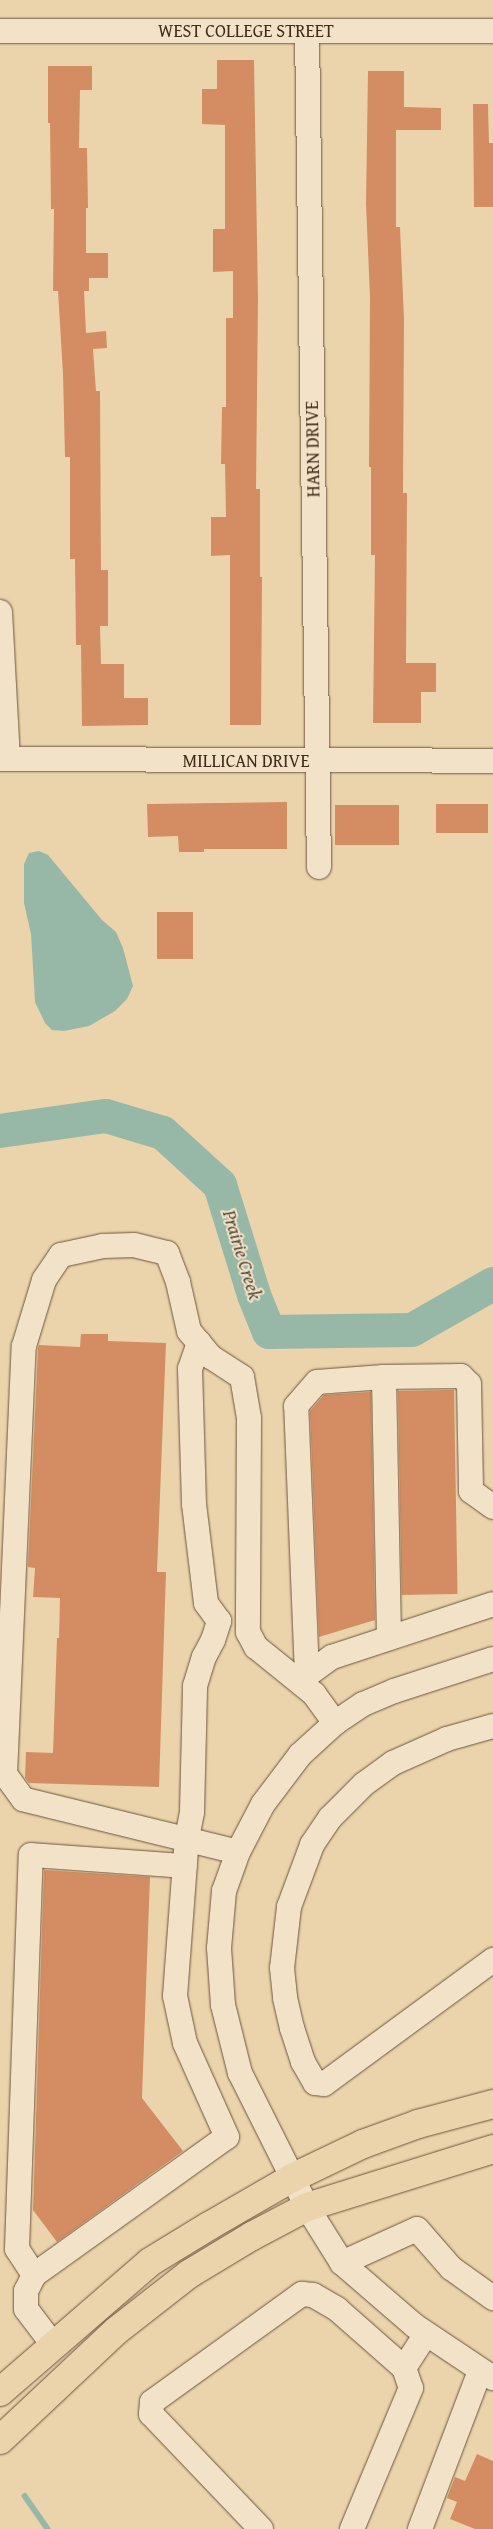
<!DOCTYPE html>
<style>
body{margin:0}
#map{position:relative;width:493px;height:2529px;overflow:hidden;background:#ebd4ab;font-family:"Gentium Book Plus",serif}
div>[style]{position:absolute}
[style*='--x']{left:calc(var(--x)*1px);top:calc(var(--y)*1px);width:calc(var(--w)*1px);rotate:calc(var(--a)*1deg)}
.water>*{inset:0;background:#98b8a7}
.stream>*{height:5.5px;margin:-2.75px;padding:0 2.75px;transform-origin:2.75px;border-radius:2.75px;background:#98b8a7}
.river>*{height:34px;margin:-17px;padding:0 17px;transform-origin:17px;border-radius:17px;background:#98b8a7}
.building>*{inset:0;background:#d48d63;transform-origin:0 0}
.roads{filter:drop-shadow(0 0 1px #6c553f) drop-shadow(0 0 1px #6c553f)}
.minor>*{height:24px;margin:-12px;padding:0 12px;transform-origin:12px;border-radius:12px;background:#f2e3c8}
.major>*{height:28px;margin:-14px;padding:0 14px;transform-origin:14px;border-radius:14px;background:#ebd4ab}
span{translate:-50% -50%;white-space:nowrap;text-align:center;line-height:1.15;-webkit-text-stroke:4px #f2e3c8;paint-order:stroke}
.street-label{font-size:18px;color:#412b1b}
.water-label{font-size:19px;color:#524737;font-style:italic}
</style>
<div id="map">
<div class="water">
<i style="clip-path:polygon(39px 851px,48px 855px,102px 920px,116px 932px,123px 948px,133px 986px,127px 999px,115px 1011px,89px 1026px,64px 1031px,52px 1030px,45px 1023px,35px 1002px,31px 934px,24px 903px,24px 864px,29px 853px)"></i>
</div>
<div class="stream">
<i style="--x:25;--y:2496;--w:40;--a:55.1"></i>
</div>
<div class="river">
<i style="--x:0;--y:1131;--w:107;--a:-8.1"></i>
<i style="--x:106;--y:1116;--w:59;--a:16.6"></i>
<i style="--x:163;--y:1133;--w:77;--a:42.4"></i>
<i style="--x:220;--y:1185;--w:115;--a:72.8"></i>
<i style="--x:254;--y:1295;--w:40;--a:68"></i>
<i style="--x:269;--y:1332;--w:143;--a:-0.8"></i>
<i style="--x:412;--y:1330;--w:93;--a:-29.6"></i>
</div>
<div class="building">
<i style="clip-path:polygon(217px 60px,254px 60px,258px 299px,256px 489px,260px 489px,260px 577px,262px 577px,261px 725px,230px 725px,230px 555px,211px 556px,211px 517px,226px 517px,225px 464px,221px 464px,222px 407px,226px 407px,226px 318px,233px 318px,233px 271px,213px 272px,213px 229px,225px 229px,225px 125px,202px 124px,202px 89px,217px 89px)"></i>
<i style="clip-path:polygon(48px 66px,92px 66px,92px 90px,80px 90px,79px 148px,87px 148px,88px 208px,86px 208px,86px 253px,108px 253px,108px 278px,89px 278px,89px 291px,84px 291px,86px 333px,106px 331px,107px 348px,93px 349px,96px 391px,100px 391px,101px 570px,108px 570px,108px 626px,100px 626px,101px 664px,124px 664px,124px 698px,148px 698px,148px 725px,82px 726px,81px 645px,76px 645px,75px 559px,70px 559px,70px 457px,65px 457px,63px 374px,58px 291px,53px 291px,54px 209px,51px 209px,50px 123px,48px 123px)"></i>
<i style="clip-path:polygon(368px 71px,404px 71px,404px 107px,441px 108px,441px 130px,396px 130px,396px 227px,400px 227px,404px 319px,403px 493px,407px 493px,406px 663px,436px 663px,436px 692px,421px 692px,421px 723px,373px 723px,375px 555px,371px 555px,371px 467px,369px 467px,370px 297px,366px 204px)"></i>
<i style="clip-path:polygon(473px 104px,488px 104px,489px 143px,493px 143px,493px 207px,474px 207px)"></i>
<i style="clip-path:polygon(287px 802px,287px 849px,204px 849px,204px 852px,179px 852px,178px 836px,148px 837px,147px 804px)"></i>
<i style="left:436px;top:804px;width:52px;height:29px"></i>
<i style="left:335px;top:805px;width:64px;height:40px"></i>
<i style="left:157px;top:912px;width:36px;height:47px"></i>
<i style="clip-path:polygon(81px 1334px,108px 1334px,108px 1341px,166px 1343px,157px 1572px,166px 1572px,159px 1787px,29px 1783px,25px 1778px,26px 1752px,53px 1753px,57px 1638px,59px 1638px,60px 1598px,33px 1597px,35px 1568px,28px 1567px,38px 1348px,39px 1345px,80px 1347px)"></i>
<i style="left:454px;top:1390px;width:204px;height:56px;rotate:89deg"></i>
<i style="clip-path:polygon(371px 1392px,375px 1620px,319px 1637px,310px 1411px,324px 1395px)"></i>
<i style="clip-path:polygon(44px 1870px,150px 1877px,142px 2098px,183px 2151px,57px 2242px,33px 2210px)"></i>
<i style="clip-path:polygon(477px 2454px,493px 2461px,493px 2529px,475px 2529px,450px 2519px,457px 2502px,447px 2498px,455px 2477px,465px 2481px)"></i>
</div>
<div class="roads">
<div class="minor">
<i style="--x:0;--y:31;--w:493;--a:0"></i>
<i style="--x:307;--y:31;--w:836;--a:89.18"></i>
<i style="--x:0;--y:612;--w:147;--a:86.9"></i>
<i style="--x:0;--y:759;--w:493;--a:0.2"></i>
<i style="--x:384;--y:1377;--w:261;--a:88.9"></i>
<i style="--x:493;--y:1659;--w:104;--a:162.1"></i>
<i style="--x:394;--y:1691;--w:34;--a:157"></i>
<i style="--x:363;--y:1704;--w:34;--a:146"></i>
<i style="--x:335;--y:1723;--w:47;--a:137.6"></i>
<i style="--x:300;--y:1755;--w:61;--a:127.1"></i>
<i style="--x:263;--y:1804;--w:54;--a:117.5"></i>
<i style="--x:238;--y:1852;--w:41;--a:109.7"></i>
<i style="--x:224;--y:1891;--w:57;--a:95"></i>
<i style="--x:219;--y:1948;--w:57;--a:86"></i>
<i style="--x:223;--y:2005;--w:70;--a:76"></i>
<i style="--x:240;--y:2073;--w:150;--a:63.4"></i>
<i style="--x:307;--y:2207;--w:66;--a:58"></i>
<i style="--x:342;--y:2263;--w:96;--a:40.8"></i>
<i style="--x:415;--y:2326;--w:94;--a:33.7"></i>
<i style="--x:307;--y:1675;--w:269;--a:-92.3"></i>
<i style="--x:296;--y:1406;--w:32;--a:-49"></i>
<i style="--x:317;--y:1382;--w:67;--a:-4.3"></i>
<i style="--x:384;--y:1377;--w:77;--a:-0.7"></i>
<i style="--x:461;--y:1376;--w:11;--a:45"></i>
<i style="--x:469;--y:1384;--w:107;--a:88.9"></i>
<i style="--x:471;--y:1491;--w:27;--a:36"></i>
<i style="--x:302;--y:1684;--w:10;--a:-61"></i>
<i style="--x:307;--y:1675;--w:31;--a:-36"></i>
<i style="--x:332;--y:1657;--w:169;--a:-18.2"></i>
<i style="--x:493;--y:1726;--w:48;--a:164.2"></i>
<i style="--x:447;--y:1739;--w:59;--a:156"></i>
<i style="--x:393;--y:1763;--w:36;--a:144"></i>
<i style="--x:364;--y:1784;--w:48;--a:135"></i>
<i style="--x:330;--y:1818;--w:32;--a:124"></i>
<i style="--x:312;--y:1845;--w:66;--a:110.4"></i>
<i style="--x:289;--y:1907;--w:61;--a:96.5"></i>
<i style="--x:282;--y:1968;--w:30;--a:84"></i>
<i style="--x:285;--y:1998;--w:31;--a:77"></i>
<i style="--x:292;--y:2028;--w:36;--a:72"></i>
<i style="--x:303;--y:2062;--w:24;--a:60"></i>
<i style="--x:315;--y:2083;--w:9;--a:6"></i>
<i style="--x:324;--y:2084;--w:210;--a:-36.3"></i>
<i style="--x:238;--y:1852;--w:221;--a:-166.2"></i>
<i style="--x:23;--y:1799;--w:31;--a:-126"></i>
<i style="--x:5;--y:1774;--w:428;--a:-87.5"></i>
<i style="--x:24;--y:1346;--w:69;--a:-73.1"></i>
<i style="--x:44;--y:1280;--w:30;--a:-56"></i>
<i style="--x:61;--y:1255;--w:43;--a:-12.1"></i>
<i style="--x:103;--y:1246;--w:31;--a:-2"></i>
<i style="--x:134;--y:1245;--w:34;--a:14"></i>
<i style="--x:167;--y:1253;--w:31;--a:69"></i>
<i style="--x:178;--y:1282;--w:50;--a:77.3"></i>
<i style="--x:189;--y:1331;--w:34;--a:50"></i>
<i style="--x:211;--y:1357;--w:37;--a:33"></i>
<i style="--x:242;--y:1377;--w:42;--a:80.3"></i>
<i style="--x:249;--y:1418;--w:214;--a:90.3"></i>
<i style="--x:248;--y:1632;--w:17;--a:62"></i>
<i style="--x:256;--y:1647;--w:75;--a:39"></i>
<i style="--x:314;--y:1694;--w:36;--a:54"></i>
<i style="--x:342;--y:2263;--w:82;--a:-24.4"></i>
<i style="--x:417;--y:2229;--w:52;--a:48.9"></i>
<i style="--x:451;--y:2268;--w:52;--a:35.5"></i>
<i style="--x:34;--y:2275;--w:31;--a:-123"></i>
<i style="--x:17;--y:2249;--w:394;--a:-88"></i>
<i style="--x:31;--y:1855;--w:154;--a:4.1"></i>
<i style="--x:54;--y:2346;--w:46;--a:-127.1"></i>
<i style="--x:26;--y:2309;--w:18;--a:-90"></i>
<i style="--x:26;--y:2291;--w:18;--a:-63"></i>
<i style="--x:34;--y:2275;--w:237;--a:-35.6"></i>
<i style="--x:227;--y:2137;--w:103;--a:-114.1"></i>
<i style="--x:185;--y:2043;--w:48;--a:-102"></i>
<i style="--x:175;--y:1996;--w:158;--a:-85.7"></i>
<i style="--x:187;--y:1838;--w:26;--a:-79"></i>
<i style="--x:192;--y:1812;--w:126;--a:-88.6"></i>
<i style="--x:195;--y:1686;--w:30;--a:-73"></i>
<i style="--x:204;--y:1657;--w:19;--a:-62"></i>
<i style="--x:213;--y:1640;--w:20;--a:-72"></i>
<i style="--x:219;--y:1621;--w:22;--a:-126"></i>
<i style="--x:206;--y:1603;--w:100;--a:-96.9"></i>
<i style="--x:194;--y:1504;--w:135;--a:-91.7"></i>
<i style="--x:190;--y:1369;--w:28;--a:-71"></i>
<i style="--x:404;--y:2368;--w:40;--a:-57.1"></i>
<i style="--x:261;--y:2529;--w:159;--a:-133.7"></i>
<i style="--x:151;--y:2414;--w:12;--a:-85"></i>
<i style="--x:152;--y:2402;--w:185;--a:-35.8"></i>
<i style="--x:302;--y:2294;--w:11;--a:5"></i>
<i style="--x:313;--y:2295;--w:28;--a:30"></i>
<i style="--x:337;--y:2309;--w:89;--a:41.4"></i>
<i style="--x:404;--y:2368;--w:21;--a:71"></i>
<i style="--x:411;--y:2388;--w:153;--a:112.7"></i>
<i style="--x:420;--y:2529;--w:169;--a:-69.2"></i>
</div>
<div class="major">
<i style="--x:0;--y:2392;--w:198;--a:-40.9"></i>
<i style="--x:150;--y:2262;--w:69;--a:-31.4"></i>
<i style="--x:209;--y:2226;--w:96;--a:-30"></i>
<i style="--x:292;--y:2178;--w:79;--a:-25.6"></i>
<i style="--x:363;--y:2144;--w:59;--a:-20"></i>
<i style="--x:418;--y:2124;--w:78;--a:-14.9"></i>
<i style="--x:0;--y:2440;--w:159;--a:-43.2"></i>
<i style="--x:116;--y:2331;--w:93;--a:-38"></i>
<i style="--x:189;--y:2274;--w:74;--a:-31.1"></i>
<i style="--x:252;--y:2236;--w:62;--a:-27.8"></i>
<i style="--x:307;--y:2207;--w:195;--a:-17.3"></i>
</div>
</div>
<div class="street-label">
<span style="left:246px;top:31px">WEST COLLEGE STREET</span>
<span style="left:313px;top:449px;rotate:-91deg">HARN DRIVE</span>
<span style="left:246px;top:761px">MILLICAN DRIVE</span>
</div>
<div class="water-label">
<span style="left:242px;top:1255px;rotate:73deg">Prairie Creek</span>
</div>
</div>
